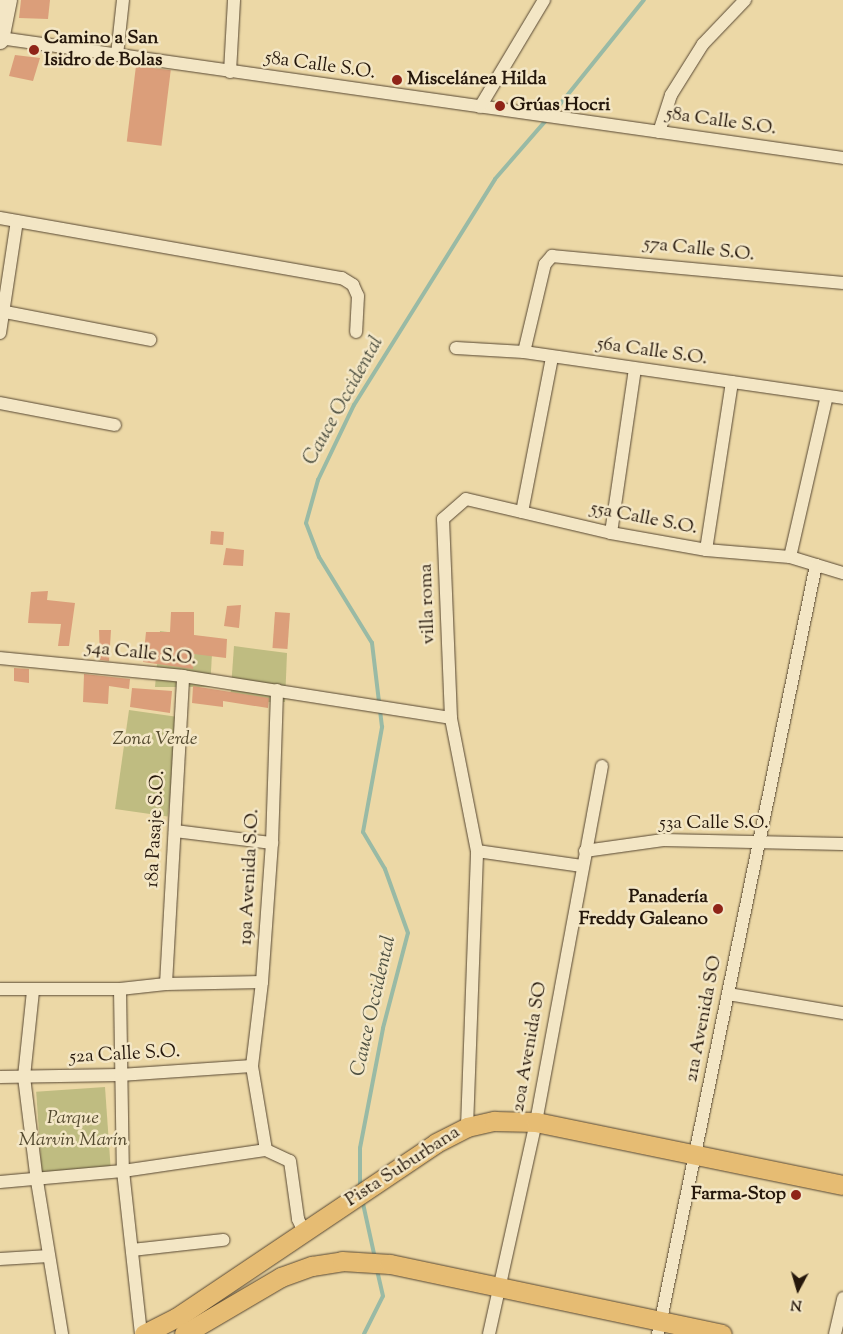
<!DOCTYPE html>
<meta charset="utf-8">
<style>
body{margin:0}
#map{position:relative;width:843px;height:1334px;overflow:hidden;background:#ecd8a6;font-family:"Sorts Mill Goudy",serif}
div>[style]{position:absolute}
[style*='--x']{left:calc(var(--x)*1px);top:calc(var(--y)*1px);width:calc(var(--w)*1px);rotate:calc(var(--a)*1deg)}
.green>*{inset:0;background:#bfbc81;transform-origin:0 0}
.stream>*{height:4px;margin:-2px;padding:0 2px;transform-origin:2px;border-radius:2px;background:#99baa5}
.building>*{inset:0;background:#db9e7a;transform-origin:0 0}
.roads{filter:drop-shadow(0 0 1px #574732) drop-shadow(0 0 1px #574732)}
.street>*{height:12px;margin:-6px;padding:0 6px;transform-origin:6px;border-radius:6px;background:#f3e6c5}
.secondary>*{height:18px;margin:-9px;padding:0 9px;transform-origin:9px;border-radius:9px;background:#f3e6c5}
.primary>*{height:19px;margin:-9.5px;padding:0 9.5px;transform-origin:9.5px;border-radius:9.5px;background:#e6bc73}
.dots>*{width:14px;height:14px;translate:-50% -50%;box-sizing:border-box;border:2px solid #f3e6c5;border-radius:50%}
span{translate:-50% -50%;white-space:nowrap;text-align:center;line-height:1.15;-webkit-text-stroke:5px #f3e6c5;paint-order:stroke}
.poi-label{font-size:19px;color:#25170b;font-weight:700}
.left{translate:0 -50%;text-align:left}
.right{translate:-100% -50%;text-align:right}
.street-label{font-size:19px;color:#25170b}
.park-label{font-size:19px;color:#53492e;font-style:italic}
.water-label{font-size:20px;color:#4e5041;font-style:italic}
.north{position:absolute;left:773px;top:1264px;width:50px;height:50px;-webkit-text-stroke:4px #f3e6c5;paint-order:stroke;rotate:186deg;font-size:14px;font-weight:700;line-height:20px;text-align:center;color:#25170b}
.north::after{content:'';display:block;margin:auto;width:18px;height:22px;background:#25170b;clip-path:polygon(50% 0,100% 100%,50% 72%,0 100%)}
</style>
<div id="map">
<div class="green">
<i style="clip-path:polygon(160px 631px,213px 638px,210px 687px,155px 687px)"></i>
<i style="clip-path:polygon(234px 646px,287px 653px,285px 702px,230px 702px)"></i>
<i style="left:129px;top:710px;width:53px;height:100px;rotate:8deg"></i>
<i style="left:105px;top:1087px;width:81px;height:69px;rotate:86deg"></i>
</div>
<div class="stream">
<i style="--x:553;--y:113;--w:145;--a:-51.2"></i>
<i style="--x:360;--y:1187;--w:39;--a:-90"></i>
<i style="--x:360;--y:1148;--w:122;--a:-79.1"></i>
<i style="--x:383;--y:1028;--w:98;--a:-75.3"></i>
<i style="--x:408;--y:933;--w:68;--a:-109.8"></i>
<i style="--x:385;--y:869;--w:43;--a:-120.7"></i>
<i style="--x:363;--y:832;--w:107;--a:-79.7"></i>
<i style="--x:382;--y:727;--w:85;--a:-96.8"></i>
<i style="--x:372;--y:643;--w:101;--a:-121.6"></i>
<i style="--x:319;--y:557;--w:36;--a:-111"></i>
<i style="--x:306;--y:523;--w:45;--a:-74.4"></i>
<i style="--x:318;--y:480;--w:83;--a:-64.4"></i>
<i style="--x:354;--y:405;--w:266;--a:-58"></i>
<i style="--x:495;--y:179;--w:81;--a:-49"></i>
<i style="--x:362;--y:1199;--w:60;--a:77.6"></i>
<i style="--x:364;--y:1334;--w:42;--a:-63.4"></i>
<i style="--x:383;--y:1296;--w:27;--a:-103"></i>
</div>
<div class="building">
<i style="clip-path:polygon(21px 0,50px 0,48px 19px,19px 18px)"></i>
<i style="clip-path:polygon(15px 55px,40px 58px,33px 81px,9px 76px)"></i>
<i style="left:136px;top:66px;width:35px;height:76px;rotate:7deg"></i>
<i style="left:211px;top:531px;width:13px;height:13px;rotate:4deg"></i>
<i style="clip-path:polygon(226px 548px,244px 550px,243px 566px,223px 565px)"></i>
<i style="clip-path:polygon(48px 591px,47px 600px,75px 603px,69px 646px,58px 646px,61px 624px,28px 623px,31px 592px)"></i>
<i style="clip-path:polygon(241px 605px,239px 628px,224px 626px,227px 606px)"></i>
<i style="clip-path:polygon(171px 612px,194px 612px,194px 635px,227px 639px,226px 658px,194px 654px,193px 669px,143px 662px,146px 632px,170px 632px)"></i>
<i style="left:275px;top:612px;width:15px;height:36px;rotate:4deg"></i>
<i style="clip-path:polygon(99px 630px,111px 630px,109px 661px,100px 660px)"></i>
<i style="clip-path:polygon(14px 668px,29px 669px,29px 683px,14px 681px)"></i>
<i style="clip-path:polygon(84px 674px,130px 679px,129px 689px,109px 686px,108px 704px,83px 702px)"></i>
<i style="clip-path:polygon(193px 686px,269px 698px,268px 708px,223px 701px,223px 707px,192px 703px)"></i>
<i style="clip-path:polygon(132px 688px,172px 691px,170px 713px,130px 707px)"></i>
</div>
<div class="roads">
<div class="street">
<i style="--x:0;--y:38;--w:851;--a:8.1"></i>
<i style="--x:117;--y:55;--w:55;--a:-83.8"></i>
<i style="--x:230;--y:72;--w:72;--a:-86.8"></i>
<i style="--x:480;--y:107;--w:125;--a:-59.1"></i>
<i style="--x:659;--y:132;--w:39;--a:-72"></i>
<i style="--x:671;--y:95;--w:60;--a:-57.9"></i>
<i style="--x:703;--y:44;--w:61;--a:-46.3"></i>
<i style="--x:0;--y:218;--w:347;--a:10"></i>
<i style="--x:342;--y:278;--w:13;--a:32"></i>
<i style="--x:353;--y:285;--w:12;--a:66"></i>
<i style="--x:358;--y:296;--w:36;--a:93"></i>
<i style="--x:0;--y:311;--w:153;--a:10.9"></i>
<i style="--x:0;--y:333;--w:113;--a:-81.4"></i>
<i style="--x:456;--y:348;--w:68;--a:3.4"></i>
<i style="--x:524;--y:352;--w:322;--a:8.2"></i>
<i style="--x:524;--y:352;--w:90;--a:-76.6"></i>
<i style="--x:545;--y:264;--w:11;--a:-49"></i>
<i style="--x:552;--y:256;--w:292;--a:5.3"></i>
<i style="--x:0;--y:403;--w:117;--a:10.8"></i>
<i style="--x:522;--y:512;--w:158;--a:-79"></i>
<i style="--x:611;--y:533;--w:166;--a:-81.7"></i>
<i style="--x:706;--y:550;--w:170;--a:-81.2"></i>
<i style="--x:790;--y:557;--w:165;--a:-77.1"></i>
<i style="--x:0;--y:658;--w:184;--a:5.6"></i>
<i style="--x:183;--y:676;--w:271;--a:8.9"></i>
<i style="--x:175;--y:831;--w:98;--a:7.1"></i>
<i style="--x:477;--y:851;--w:136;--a:-101.1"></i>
<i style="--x:451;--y:718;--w:199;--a:-92.3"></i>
<i style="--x:443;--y:519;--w:30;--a:-41"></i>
<i style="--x:466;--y:499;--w:149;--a:13.2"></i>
<i style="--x:611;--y:533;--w:97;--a:10.1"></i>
<i style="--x:706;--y:550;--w:84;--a:4.8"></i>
<i style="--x:790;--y:557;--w:55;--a:16.8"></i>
<i style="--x:585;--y:851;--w:79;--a:-8"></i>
<i style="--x:663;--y:840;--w:180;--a:1.3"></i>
<i style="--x:166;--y:984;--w:308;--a:-86.8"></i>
<i style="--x:0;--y:989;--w:120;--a:0"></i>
<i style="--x:120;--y:989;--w:46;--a:-6.2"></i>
<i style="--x:166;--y:984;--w:96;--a:-1.2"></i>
<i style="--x:120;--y:989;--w:182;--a:89.1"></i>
<i style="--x:123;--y:1171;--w:164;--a:83.7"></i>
<i style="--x:33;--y:991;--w:86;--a:96"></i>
<i style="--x:24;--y:1077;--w:105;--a:82.9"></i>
<i style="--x:37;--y:1181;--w:155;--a:80.7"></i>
<i style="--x:728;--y:994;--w:117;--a:9.4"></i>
<i style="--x:0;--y:1077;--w:120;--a:-1"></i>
<i style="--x:120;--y:1075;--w:132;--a:-3.9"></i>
<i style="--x:467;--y:1127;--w:276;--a:-87.9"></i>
<i style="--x:477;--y:851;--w:106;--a:8.1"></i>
<i style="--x:266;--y:1150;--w:85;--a:-99.5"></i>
<i style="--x:252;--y:1066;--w:85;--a:-83.2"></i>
<i style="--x:262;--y:982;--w:139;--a:-85.9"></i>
<i style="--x:272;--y:843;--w:153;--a:-88.1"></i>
<i style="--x:0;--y:1182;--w:123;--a:-5.1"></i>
<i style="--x:123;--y:1171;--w:145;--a:-8.4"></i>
<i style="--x:266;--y:1150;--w:26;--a:25"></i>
<i style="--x:290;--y:1161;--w:59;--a:82.1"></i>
<i style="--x:298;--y:1219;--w:14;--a:65"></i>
<i style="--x:132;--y:1250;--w:92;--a:-6.3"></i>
<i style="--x:0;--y:1259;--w:49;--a:-3.5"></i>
<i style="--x:489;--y:1334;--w:217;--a:-77.5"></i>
<i style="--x:536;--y:1122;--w:362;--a:-79.5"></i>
<i style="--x:658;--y:1334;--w:785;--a:-78.39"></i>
<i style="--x:835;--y:1334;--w:37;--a:-77"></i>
</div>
<div class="secondary">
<i style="--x:0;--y:40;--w:41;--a:-78.7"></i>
</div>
<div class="primary">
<i style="--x:144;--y:1334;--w:36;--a:-27"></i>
<i style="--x:176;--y:1318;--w:313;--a:-33.9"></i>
<i style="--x:436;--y:1143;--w:35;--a:-27"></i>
<i style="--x:467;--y:1127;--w:28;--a:-13"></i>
<i style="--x:494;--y:1121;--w:42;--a:1.4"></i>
<i style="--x:536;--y:1122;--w:313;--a:11.6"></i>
<i style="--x:184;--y:1334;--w:113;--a:-30.4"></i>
<i style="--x:281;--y:1277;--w:33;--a:-20"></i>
<i style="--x:312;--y:1266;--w:30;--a:-9"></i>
<i style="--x:342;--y:1261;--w:48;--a:3.6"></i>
<i style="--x:390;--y:1264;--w:339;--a:11.9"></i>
</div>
</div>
<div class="dots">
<i style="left:34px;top:50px;background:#8f2418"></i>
<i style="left:397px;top:80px;background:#8f2418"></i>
<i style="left:500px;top:106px;background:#8f2418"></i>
<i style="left:718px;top:909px;background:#8f2418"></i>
<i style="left:796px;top:1195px;background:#8f2418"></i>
</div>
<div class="poi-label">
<span class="left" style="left:44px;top:50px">Camino a San<br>Isidro de Bolas</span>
<span class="left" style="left:407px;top:80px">Miscelánea Hilda</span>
<span class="left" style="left:510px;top:106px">Grúas Hocri</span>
<span class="right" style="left:708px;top:909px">Panadería<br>Freddy Galeano</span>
<span class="right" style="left:786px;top:1195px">Farma-Stop</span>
</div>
<div class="street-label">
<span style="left:320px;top:66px;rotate:8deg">58a Calle S.O.</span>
<span style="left:721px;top:122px;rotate:8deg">58a Calle S.O.</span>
<span style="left:699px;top:250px;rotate:6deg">57a Calle S.O.</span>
<span style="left:652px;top:352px;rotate:8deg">56a Calle S.O.</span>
<span style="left:644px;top:519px;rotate:11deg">55a Calle S.O.</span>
<span style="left:428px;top:604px;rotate:-92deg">villa roma</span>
<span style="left:141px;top:654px;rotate:6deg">54a Calle S.O.</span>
<span style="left:714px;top:824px">53a Calle S.O.</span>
<span style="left:156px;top:829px;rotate:-87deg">18a Pasaje S.O.</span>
<span style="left:250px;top:877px;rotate:-87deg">19a Avenida S.O.</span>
<span style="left:704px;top:1019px;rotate:-79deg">21a Avenida SO</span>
<span style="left:530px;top:1047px;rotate:-80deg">20a Avenida SO</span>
<span style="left:125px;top:1055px;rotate:-3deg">52a Calle S.O.</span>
<span style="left:403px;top:1167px;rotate:-33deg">Pista Suburbana</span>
</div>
<div class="park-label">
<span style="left:155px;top:740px">Zona Verde</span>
<span style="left:73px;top:1130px">Parque<br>Marvin Marín</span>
</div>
<div class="water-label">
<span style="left:344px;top:401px;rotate:-61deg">Cauce Occidental</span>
<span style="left:374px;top:1006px;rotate:-77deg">Cauce Occidental</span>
</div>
<div class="north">N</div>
</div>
